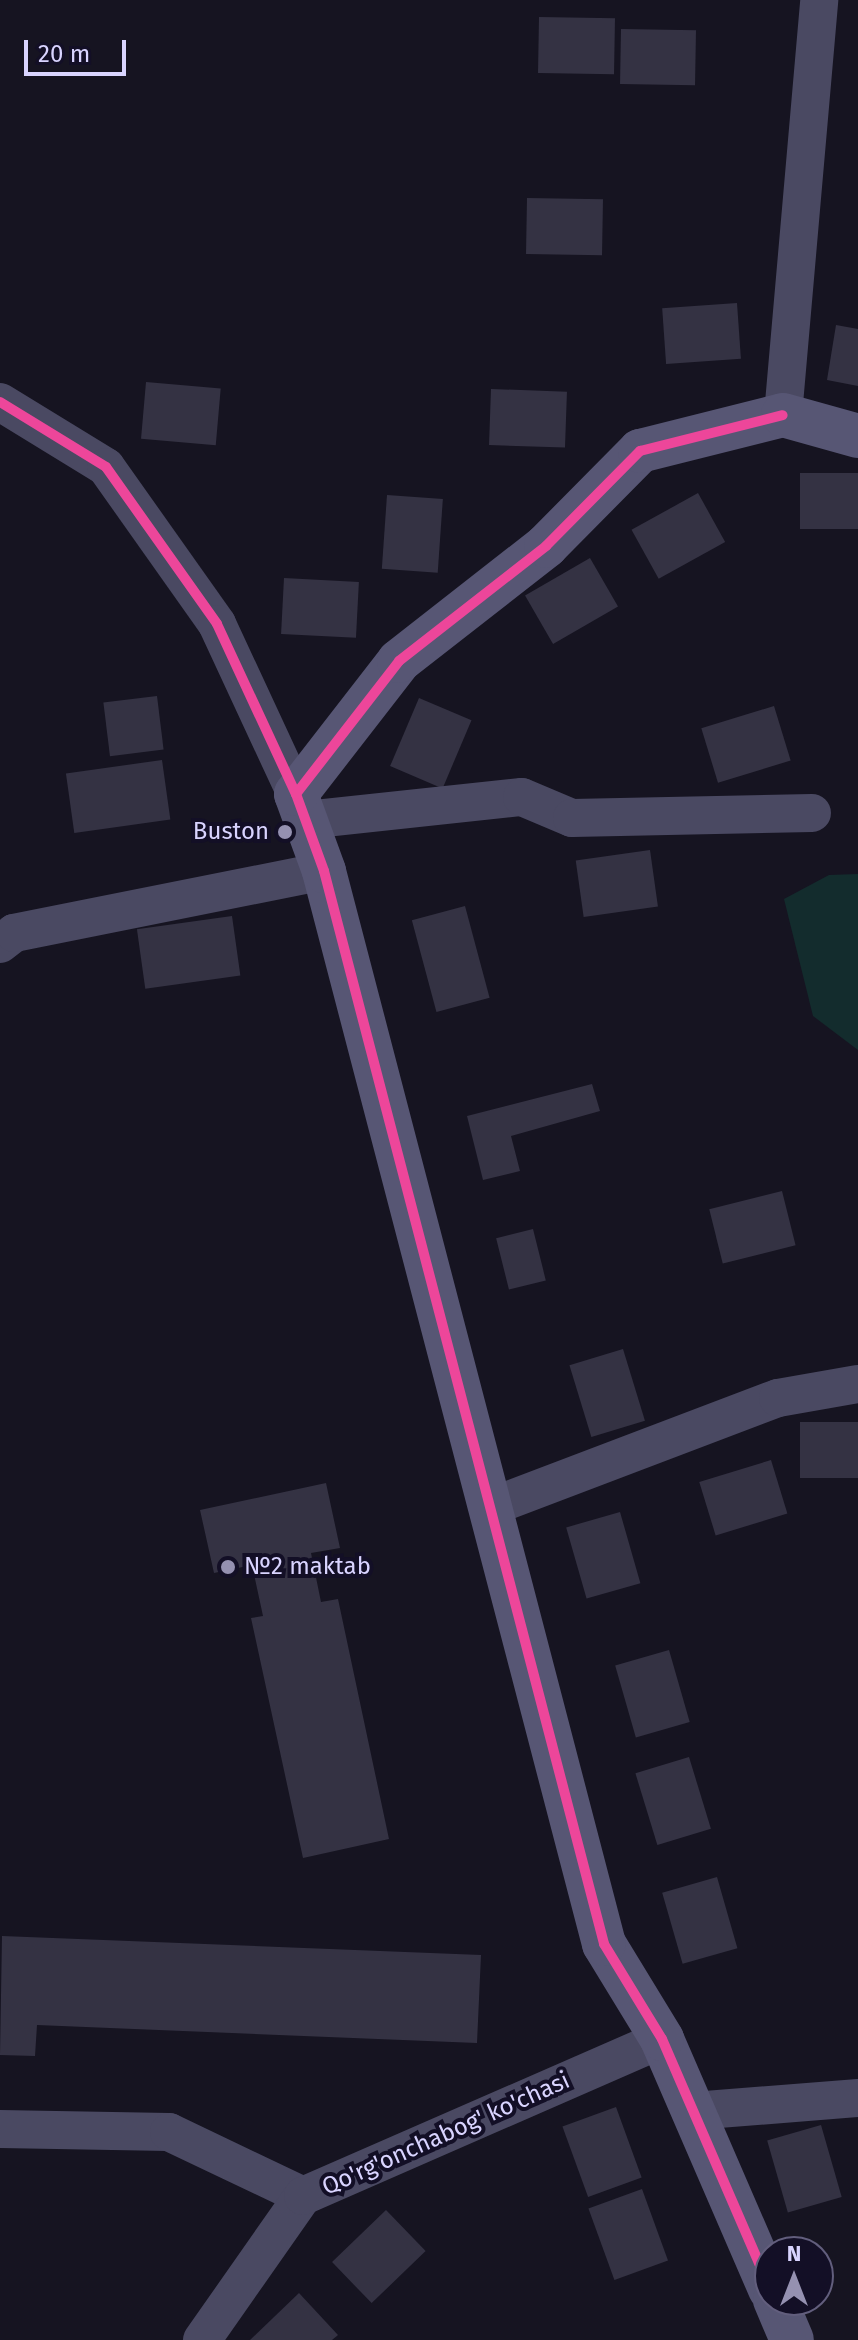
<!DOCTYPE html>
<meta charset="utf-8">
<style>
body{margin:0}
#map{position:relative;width:858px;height:2340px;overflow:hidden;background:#161421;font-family:"Fira Sans",sans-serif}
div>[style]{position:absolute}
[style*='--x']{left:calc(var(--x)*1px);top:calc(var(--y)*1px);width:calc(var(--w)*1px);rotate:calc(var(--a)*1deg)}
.green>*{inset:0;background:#132c2d}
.building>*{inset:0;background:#343243;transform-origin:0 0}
.street>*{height:38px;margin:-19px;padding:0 19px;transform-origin:19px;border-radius:19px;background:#4a4962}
.secondary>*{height:44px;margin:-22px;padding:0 22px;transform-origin:22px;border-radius:22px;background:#575674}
.cycleway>*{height:10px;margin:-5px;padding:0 5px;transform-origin:5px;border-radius:5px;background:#ed469a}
.dots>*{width:22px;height:22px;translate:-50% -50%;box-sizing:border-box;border:4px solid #130f26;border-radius:50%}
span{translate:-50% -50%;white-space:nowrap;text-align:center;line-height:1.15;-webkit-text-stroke:8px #130f26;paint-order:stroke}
.poi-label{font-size:24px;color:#d9d4ff}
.right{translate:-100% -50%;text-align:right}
.left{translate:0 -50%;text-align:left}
.street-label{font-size:24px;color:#d9d4ff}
.north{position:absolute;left:754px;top:2236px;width:80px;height:80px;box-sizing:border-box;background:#130f26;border:2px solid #625e7d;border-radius:50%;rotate:0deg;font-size:22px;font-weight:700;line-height:32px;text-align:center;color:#d9d4ff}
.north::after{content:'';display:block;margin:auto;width:28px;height:36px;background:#9591b1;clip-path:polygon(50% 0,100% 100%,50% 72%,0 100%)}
.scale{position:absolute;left:24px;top:40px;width:102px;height:36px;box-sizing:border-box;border:4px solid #d9d4ff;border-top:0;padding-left:10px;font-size:24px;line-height:28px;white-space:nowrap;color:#d9d4ff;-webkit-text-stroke:6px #130f26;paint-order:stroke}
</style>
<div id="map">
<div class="green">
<i style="clip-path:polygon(858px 874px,858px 1050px,813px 1016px,784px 899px,829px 875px)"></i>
</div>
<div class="building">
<i style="left:539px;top:17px;width:76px;height:56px;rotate:1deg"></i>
<i style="left:621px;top:29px;width:75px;height:55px;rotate:1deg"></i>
<i style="left:527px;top:198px;width:76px;height:56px;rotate:1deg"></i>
<i style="left:737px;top:303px;width:56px;height:75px;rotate:86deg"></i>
<i style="clip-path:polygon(836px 325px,858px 329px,858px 386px,827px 380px)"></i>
<i style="left:146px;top:382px;width:75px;height:57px;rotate:5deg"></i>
<i style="left:491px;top:389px;width:76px;height:56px;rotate:2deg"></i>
<i style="left:800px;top:473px;width:58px;height:56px"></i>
<i style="left:698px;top:493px;width:56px;height:76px;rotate:61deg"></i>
<i style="left:387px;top:495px;width:56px;height:74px;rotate:4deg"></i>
<i style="left:590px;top:558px;width:56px;height:75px;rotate:60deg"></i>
<i style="left:284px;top:578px;width:75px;height:56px;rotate:3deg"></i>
<i style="left:157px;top:696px;width:54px;height:54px;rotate:83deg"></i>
<i style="left:419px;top:698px;width:57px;height:74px;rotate:23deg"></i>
<i style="left:774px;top:706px;width:57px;height:76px;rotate:73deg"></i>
<i style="left:162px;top:760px;width:60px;height:97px;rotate:82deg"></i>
<i style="left:650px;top:850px;width:57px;height:75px;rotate:82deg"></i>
<i style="left:465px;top:906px;width:95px;height:55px;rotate:75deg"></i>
<i style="left:232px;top:916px;width:60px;height:96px;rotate:82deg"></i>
<i style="clip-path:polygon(592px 1084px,600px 1111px,511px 1136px,520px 1171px,483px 1180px,467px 1116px)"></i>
<i style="left:782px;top:1191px;width:56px;height:75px;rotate:76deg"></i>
<i style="left:533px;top:1229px;width:53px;height:38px;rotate:76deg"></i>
<i style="left:623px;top:1349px;width:75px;height:56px;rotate:73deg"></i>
<i style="left:800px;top:1422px;width:58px;height:56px"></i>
<i style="left:771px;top:1460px;width:56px;height:75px;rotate:73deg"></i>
<i style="clip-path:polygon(326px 1483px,340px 1548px,311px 1553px,321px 1602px,338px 1599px,389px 1839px,303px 1858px,251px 1618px,263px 1616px,252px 1565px,214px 1573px,200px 1510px)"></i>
<i style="left:620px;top:1512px;width:74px;height:56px;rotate:74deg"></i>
<i style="left:669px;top:1650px;width:75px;height:56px;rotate:74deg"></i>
<i style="left:689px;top:1757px;width:75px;height:56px;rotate:73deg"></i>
<i style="left:717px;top:1877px;width:74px;height:57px;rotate:74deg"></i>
<i style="clip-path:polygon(2px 1936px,481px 1955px,477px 2043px,37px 2025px,35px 2056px,0 2055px)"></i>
<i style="left:616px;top:2107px;width:75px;height:57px;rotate:70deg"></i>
<i style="left:821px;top:2125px;width:75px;height:56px;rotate:74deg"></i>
<i style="left:642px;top:2189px;width:76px;height:57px;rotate:70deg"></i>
<i style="left:386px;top:2210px;width:57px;height:75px;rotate:46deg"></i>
<i style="clip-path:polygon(299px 2293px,338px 2335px,332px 2340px,250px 2340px)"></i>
</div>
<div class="street">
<i style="--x:0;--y:402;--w:124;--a:31.5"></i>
<i style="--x:106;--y:467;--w:192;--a:54.7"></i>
<i style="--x:217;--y:624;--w:187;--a:65.1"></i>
<i style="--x:783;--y:415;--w:417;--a:-85"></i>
<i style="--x:306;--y:820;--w:217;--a:-6.1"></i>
<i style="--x:522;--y:797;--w:54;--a:22.8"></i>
<i style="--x:572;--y:818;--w:240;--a:-1.2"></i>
<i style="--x:0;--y:944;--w:18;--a:-38"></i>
<i style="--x:14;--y:933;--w:316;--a:-11.3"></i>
<i style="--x:488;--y:1508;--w:310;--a:-20.8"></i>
<i style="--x:778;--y:1398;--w:81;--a:-9.9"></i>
<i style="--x:693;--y:2111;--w:166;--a:-4.5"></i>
<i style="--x:0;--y:2129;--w:169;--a:1"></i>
<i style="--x:169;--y:2132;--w:148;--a:25.5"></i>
<i style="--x:202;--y:2340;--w:176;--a:-55"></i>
<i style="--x:303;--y:2196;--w:392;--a:-23.6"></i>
</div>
<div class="secondary">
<i style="--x:770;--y:2289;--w:272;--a:-113.4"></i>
<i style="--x:662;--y:2039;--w:111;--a:-121.4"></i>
<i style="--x:604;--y:1944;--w:1109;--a:-104.63"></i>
<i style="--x:324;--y:871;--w:82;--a:-110"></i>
<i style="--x:296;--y:794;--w:168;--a:-52.2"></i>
<i style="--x:399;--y:661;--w:187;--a:-38"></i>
<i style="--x:546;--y:546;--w:134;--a:-45.3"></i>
<i style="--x:640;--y:451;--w:147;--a:-14.1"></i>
<i style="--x:783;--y:415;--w:78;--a:15.6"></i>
<i style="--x:775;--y:2300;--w:43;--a:67"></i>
</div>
<div class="cycleway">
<i style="--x:0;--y:402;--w:124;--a:31.5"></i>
<i style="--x:106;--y:467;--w:192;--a:54.7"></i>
<i style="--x:217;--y:624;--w:187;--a:65.1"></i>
<i style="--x:296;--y:794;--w:82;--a:70"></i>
<i style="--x:324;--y:871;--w:1109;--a:75.37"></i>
<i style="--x:604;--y:1944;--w:111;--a:58.6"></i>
<i style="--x:662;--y:2039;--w:272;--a:66.6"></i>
<i style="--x:296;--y:794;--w:168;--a:-52.2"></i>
<i style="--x:399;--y:661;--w:187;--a:-38"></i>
<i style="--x:546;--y:546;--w:134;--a:-45.3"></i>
<i style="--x:640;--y:451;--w:147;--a:-14.1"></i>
</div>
<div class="dots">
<i style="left:285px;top:832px;background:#9591b1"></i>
<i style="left:228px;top:1567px;background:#9591b1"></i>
</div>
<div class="poi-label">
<span class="right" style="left:269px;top:832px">Buston</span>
<span class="left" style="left:244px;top:1567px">№2 maktab</span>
</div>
<div class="street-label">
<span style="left:446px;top:2134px;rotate:-24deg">Qo'rg'onchabog' ko'chasi</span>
</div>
<div class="north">N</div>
<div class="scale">20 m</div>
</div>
